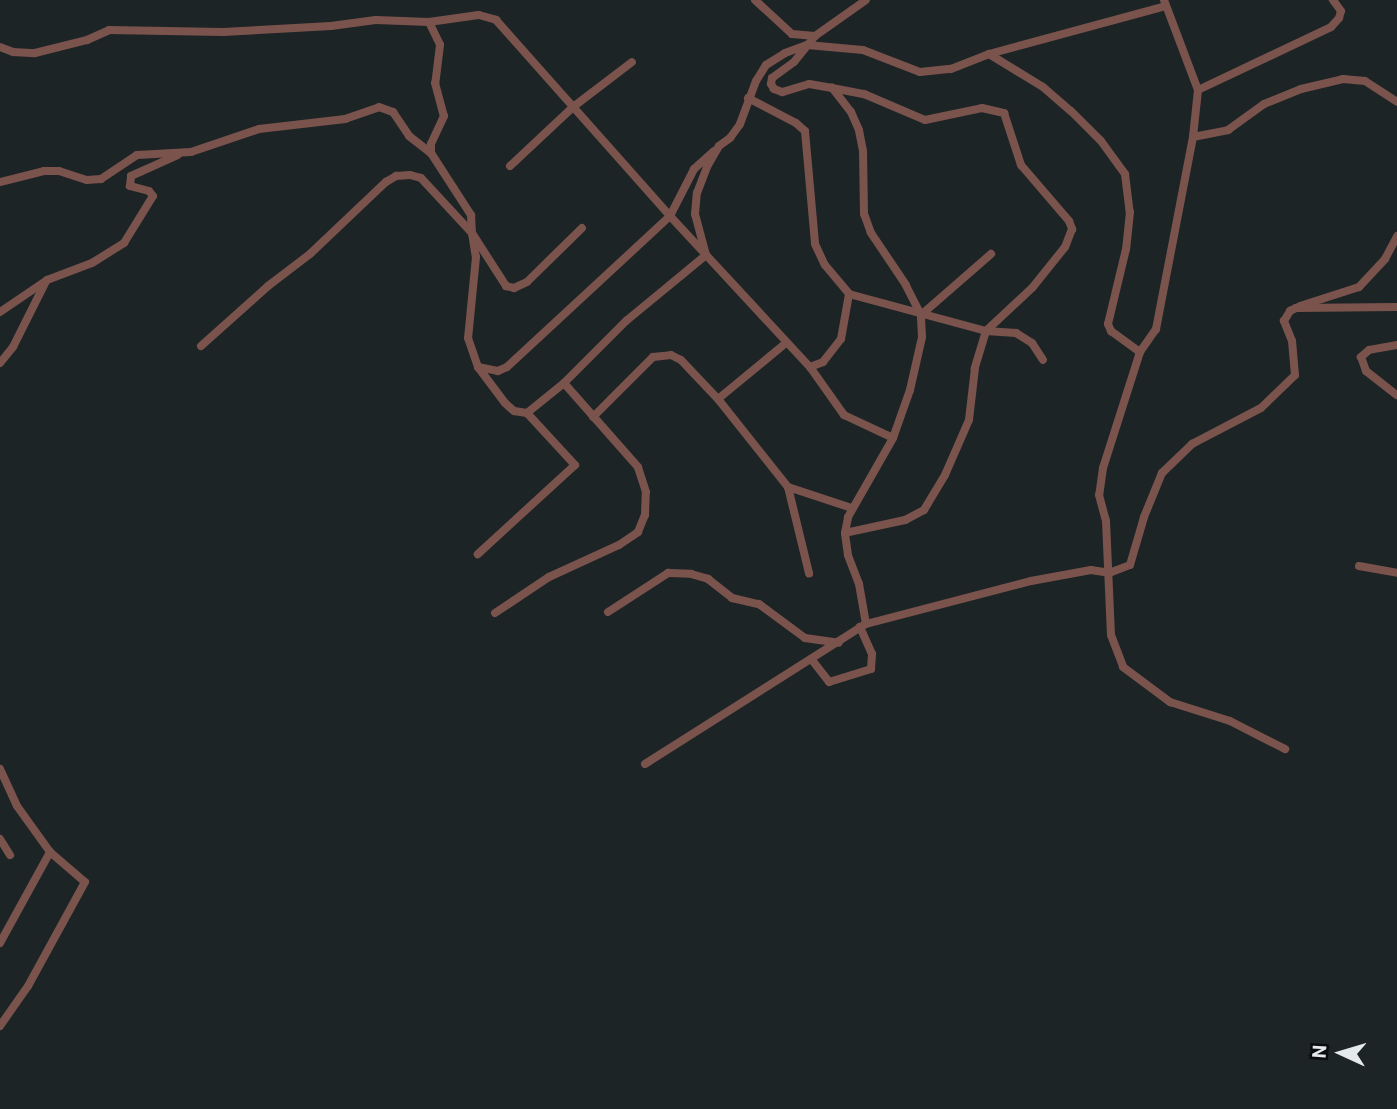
<!DOCTYPE html>
<style>
body{margin:0}
#map{position:relative;width:1397px;height:1109px;overflow:hidden;background:#1d2426;font-family:Roboto,sans-serif}
div>[style]{position:absolute}
[style*='--x']{left:calc(var(--x)*1px);top:calc(var(--y)*1px);width:calc(var(--w)*1px);rotate:calc(var(--a)*1deg)}
.minor>*{height:8px;margin:-4px;padding:0 4px;transform-origin:4px;border-radius:4px;background:#7b534d}
span{translate:-50% -50%;white-space:nowrap;text-align:center;line-height:1.15;-webkit-text-stroke:7px #0a0c0d;paint-order:stroke}
.north{position:absolute;left:1306px;top:1018px;width:70px;height:70px;-webkit-text-stroke:5px #0a0c0d;paint-order:stroke;rotate:274deg;font-size:19px;font-weight:700;line-height:28px;text-align:center;color:#e5e9eb}
.north::after{content:'';display:block;margin:auto;width:24px;height:32px;background:#e5e9eb;clip-path:polygon(50% 0,100% 100%,50% 72%,0 100%)}
</style>
<div id="map">
<div class="minor">
<i style="--x:755;--y:0;--w:50;--a:42.6"></i>
<i style="--x:792;--y:34;--w:23;--a:5"></i>
<i style="--x:1164;--y:0;--w:96;--a:69.3"></i>
<i style="--x:1198;--y:90;--w:47;--a:96.1"></i>
<i style="--x:1193;--y:137;--w:196;--a:100.9"></i>
<i style="--x:1156;--y:329;--w:28;--a:125"></i>
<i style="--x:1140;--y:352;--w:122;--a:107.7"></i>
<i style="--x:1103;--y:468;--w:27;--a:98"></i>
<i style="--x:1099;--y:495;--w:27;--a:75"></i>
<i style="--x:1106;--y:521;--w:114;--a:87.5"></i>
<i style="--x:1111;--y:635;--w:34;--a:69"></i>
<i style="--x:1123;--y:667;--w:59;--a:36.7"></i>
<i style="--x:1170;--y:702;--w:63;--a:17.6"></i>
<i style="--x:1230;--y:721;--w:62;--a:27"></i>
<i style="--x:429;--y:22;--w:25;--a:64"></i>
<i style="--x:440;--y:45;--w:38;--a:97"></i>
<i style="--x:435;--y:83;--w:34;--a:75"></i>
<i style="--x:444;--y:116;--w:31;--a:115"></i>
<i style="--x:431;--y:144;--w:9;--a:90"></i>
<i style="--x:431;--y:153;--w:74;--a:57.2"></i>
<i style="--x:471;--y:215;--w:18;--a:87"></i>
<i style="--x:472;--y:233;--w:63;--a:57.3"></i>
<i style="--x:506;--y:286;--w:8;--a:14"></i>
<i style="--x:514;--y:288;--w:14;--a:-25"></i>
<i style="--x:527;--y:282;--w:77;--a:-44.5"></i>
<i style="--x:0;--y:47;--w:14;--a:21"></i>
<i style="--x:13;--y:52;--w:22;--a:3"></i>
<i style="--x:35;--y:53;--w:54;--a:-14"></i>
<i style="--x:87;--y:40;--w:24;--a:-24"></i>
<i style="--x:109;--y:30;--w:114;--a:1"></i>
<i style="--x:223;--y:32;--w:108;--a:-3.2"></i>
<i style="--x:331;--y:26;--w:45;--a:-7.6"></i>
<i style="--x:376;--y:20;--w:53;--a:2.2"></i>
<i style="--x:429;--y:22;--w:50;--a:-8"></i>
<i style="--x:479;--y:15;--w:18;--a:16"></i>
<i style="--x:496;--y:20;--w:262;--a:48.4"></i>
<i style="--x:670;--y:216;--w:206;--a:47.2"></i>
<i style="--x:810;--y:367;--w:59;--a:54.7"></i>
<i style="--x:844;--y:415;--w:54;--a:25.1"></i>
<i style="--x:989;--y:54;--w:183;--a:-15.2"></i>
<i style="--x:832;--y:88;--w:33;--a:11"></i>
<i style="--x:864;--y:94;--w:66;--a:23.1"></i>
<i style="--x:925;--y:120;--w:58;--a:-11.9"></i>
<i style="--x:982;--y:108;--w:23;--a:13"></i>
<i style="--x:1004;--y:113;--w:55;--a:71.9"></i>
<i style="--x:1021;--y:165;--w:74;--a:49.4"></i>
<i style="--x:1069;--y:221;--w:9;--a:69"></i>
<i style="--x:1072;--y:229;--w:19;--a:111"></i>
<i style="--x:1065;--y:247;--w:51;--a:128.7"></i>
<i style="--x:1033;--y:287;--w:64;--a:136.9"></i>
<i style="--x:986;--y:331;--w:39;--a:107"></i>
<i style="--x:975;--y:368;--w:52;--a:96.6"></i>
<i style="--x:969;--y:420;--w:60;--a:113.6"></i>
<i style="--x:945;--y:475;--w:41;--a:121"></i>
<i style="--x:924;--y:510;--w:21;--a:152"></i>
<i style="--x:905;--y:520;--w:61;--a:167.8"></i>
<i style="--x:1198;--y:90;--w:147;--a:-25.3"></i>
<i style="--x:1331;--y:27;--w:12;--a:-48"></i>
<i style="--x:1339;--y:18;--w:7;--a:-74"></i>
<i style="--x:1341;--y:11;--w:14;--a:-126"></i>
<i style="--x:748;--y:98;--w:54;--a:27.5"></i>
<i style="--x:796;--y:123;--w:12;--a:42"></i>
<i style="--x:805;--y:131;--w:113;--a:84.9"></i>
<i style="--x:815;--y:244;--w:23;--a:65"></i>
<i style="--x:825;--y:265;--w:38;--a:50"></i>
<i style="--x:849;--y:294;--w:142;--a:15.1"></i>
<i style="--x:986;--y:331;--w:30;--a:4"></i>
<i style="--x:1016;--y:333;--w:19;--a:32"></i>
<i style="--x:1032;--y:343;--w:20;--a:57"></i>
<i style="--x:1193;--y:137;--w:36;--a:-11"></i>
<i style="--x:1228;--y:130;--w:44;--a:-35.8"></i>
<i style="--x:1264;--y:104;--w:40;--a:-22"></i>
<i style="--x:1301;--y:89;--w:43;--a:-13.4"></i>
<i style="--x:1343;--y:79;--w:22;--a:5"></i>
<i style="--x:1365;--y:81;--w:38;--a:33"></i>
<i style="--x:510;--y:166;--w:86;--a:-43.1"></i>
<i style="--x:573;--y:107;--w:74;--a:-37.3"></i>
<i style="--x:0;--y:182;--w:45;--a:-14"></i>
<i style="--x:44;--y:171;--w:15;--a:0"></i>
<i style="--x:59;--y:171;--w:29;--a:18"></i>
<i style="--x:87;--y:180;--w:14;--a:-4"></i>
<i style="--x:101;--y:179;--w:43;--a:-33.7"></i>
<i style="--x:137;--y:155;--w:54;--a:-3.2"></i>
<i style="--x:191;--y:152;--w:72;--a:-18.7"></i>
<i style="--x:259;--y:129;--w:87;--a:-6.6"></i>
<i style="--x:345;--y:119;--w:36;--a:-19"></i>
<i style="--x:379;--y:107;--w:15;--a:20"></i>
<i style="--x:393;--y:112;--w:29;--a:56"></i>
<i style="--x:409;--y:136;--w:28;--a:38"></i>
<i style="--x:1300;--y:306;--w:62;--a:-17.9"></i>
<i style="--x:1359;--y:287;--w:38;--a:-47"></i>
<i style="--x:1385;--y:259;--w:26;--a:-62"></i>
<i style="--x:0;--y:312;--w:57;--a:-34.2"></i>
<i style="--x:47;--y:280;--w:48;--a:-20.7"></i>
<i style="--x:92;--y:263;--w:38;--a:-32"></i>
<i style="--x:124;--y:243;--w:55;--a:-58.3"></i>
<i style="--x:153;--y:196;--w:6;--a:-129"></i>
<i style="--x:149;--y:191;--w:20;--a:-165"></i>
<i style="--x:130;--y:186;--w:10;--a:-84"></i>
<i style="--x:131;--y:176;--w:51;--a:-24.1"></i>
<i style="--x:921;--y:315;--w:93;--a:-41.1"></i>
<i style="--x:1397;--y:345;--w:28;--a:170"></i>
<i style="--x:1369;--y:350;--w:11;--a:139"></i>
<i style="--x:1361;--y:357;--w:15;--a:70"></i>
<i style="--x:1366;--y:371;--w:39;--a:38"></i>
<i style="--x:201;--y:346;--w:90;--a:-41.8"></i>
<i style="--x:268;--y:286;--w:53;--a:-37.3"></i>
<i style="--x:310;--y:254;--w:105;--a:-43.5"></i>
<i style="--x:386;--y:182;--w:12;--a:-31"></i>
<i style="--x:396;--y:176;--w:14;--a:-4"></i>
<i style="--x:410;--y:175;--w:11;--a:15"></i>
<i style="--x:421;--y:178;--w:75;--a:47.2"></i>
<i style="--x:472;--y:233;--w:24;--a:81"></i>
<i style="--x:476;--y:257;--w:81;--a:95.6"></i>
<i style="--x:468;--y:338;--w:31;--a:71"></i>
<i style="--x:478;--y:367;--w:45;--a:53.1"></i>
<i style="--x:505;--y:403;--w:12;--a:42"></i>
<i style="--x:514;--y:411;--w:13;--a:9"></i>
<i style="--x:527;--y:413;--w:71;--a:47.3"></i>
<i style="--x:575;--y:465;--w:132;--a:137.5"></i>
<i style="--x:0;--y:363;--w:21;--a:-51"></i>
<i style="--x:13;--y:347;--w:72;--a:-63.4"></i>
<i style="--x:478;--y:367;--w:20;--a:11"></i>
<i style="--x:498;--y:371;--w:10;--a:-24"></i>
<i style="--x:507;--y:367;--w:222;--a:-42.8"></i>
<i style="--x:670;--y:216;--w:53;--a:-62.9"></i>
<i style="--x:694;--y:169;--w:27;--a:-42"></i>
<i style="--x:810;--y:367;--w:14;--a:-21"></i>
<i style="--x:823;--y:362;--w:29;--a:-52"></i>
<i style="--x:841;--y:339;--w:46;--a:-79.9"></i>
<i style="--x:718;--y:399;--w:88;--a:-39.5"></i>
<i style="--x:527;--y:413;--w:48;--a:-39"></i>
<i style="--x:564;--y:383;--w:88;--a:-45"></i>
<i style="--x:626;--y:321;--w:104;--a:-39.5"></i>
<i style="--x:706;--y:255;--w:42;--a:-105"></i>
<i style="--x:695;--y:214;--w:21;--a:-85"></i>
<i style="--x:697;--y:193;--w:30;--a:-69"></i>
<i style="--x:708;--y:165;--w:22;--a:-60"></i>
<i style="--x:719;--y:146;--w:14;--a:-36"></i>
<i style="--x:730;--y:138;--w:17;--a:-54"></i>
<i style="--x:740;--y:124;--w:46;--a:-69.6"></i>
<i style="--x:756;--y:81;--w:19;--a:-58"></i>
<i style="--x:766;--y:65;--w:22;--a:-32"></i>
<i style="--x:785;--y:53;--w:23;--a:-20"></i>
<i style="--x:807;--y:45;--w:56;--a:5.1"></i>
<i style="--x:863;--y:50;--w:61;--a:21.1"></i>
<i style="--x:920;--y:72;--w:31;--a:-6"></i>
<i style="--x:951;--y:69;--w:41;--a:-21.5"></i>
<i style="--x:989;--y:54;--w:63;--a:31.4"></i>
<i style="--x:1043;--y:87;--w:37;--a:41"></i>
<i style="--x:1071;--y:111;--w:42;--a:45"></i>
<i style="--x:1101;--y:141;--w:41;--a:54"></i>
<i style="--x:1125;--y:174;--w:38;--a:83"></i>
<i style="--x:1130;--y:212;--w:37;--a:96"></i>
<i style="--x:1126;--y:249;--w:77;--a:103.5"></i>
<i style="--x:1108;--y:324;--w:8;--a:67"></i>
<i style="--x:1111;--y:331;--w:36;--a:36"></i>
<i style="--x:593;--y:417;--w:85;--a:-45"></i>
<i style="--x:653;--y:357;--w:18;--a:-6"></i>
<i style="--x:671;--y:355;--w:11;--a:27"></i>
<i style="--x:681;--y:360;--w:54;--a:46.5"></i>
<i style="--x:718;--y:399;--w:112;--a:51.5"></i>
<i style="--x:788;--y:487;--w:67;--a:18.2"></i>
<i style="--x:788;--y:487;--w:89;--a:76.3"></i>
<i style="--x:1359;--y:566;--w:39;--a:10"></i>
<i style="--x:608;--y:612;--w:72;--a:-33"></i>
<i style="--x:668;--y:573;--w:23;--a:2"></i>
<i style="--x:691;--y:574;--w:18;--a:16"></i>
<i style="--x:708;--y:579;--w:31;--a:38"></i>
<i style="--x:732;--y:598;--w:28;--a:13"></i>
<i style="--x:759;--y:604;--w:57;--a:36.5"></i>
<i style="--x:805;--y:638;--w:34;--a:8"></i>
<i style="--x:495;--y:613;--w:65;--a:-33.7"></i>
<i style="--x:549;--y:577;--w:77;--a:-24.6"></i>
<i style="--x:619;--y:545;--w:23;--a:-34"></i>
<i style="--x:638;--y:532;--w:18;--a:-68"></i>
<i style="--x:645;--y:515;--w:23;--a:-88"></i>
<i style="--x:646;--y:492;--w:26;--a:-108"></i>
<i style="--x:638;--y:467;--w:112;--a:-131.4"></i>
<i style="--x:866;--y:624;--w:41;--a:-99.9"></i>
<i style="--x:859;--y:584;--w:31;--a:-111"></i>
<i style="--x:848;--y:555;--w:22;--a:-98"></i>
<i style="--x:845;--y:533;--w:16;--a:-79"></i>
<i style="--x:848;--y:517;--w:91;--a:-60.3"></i>
<i style="--x:893;--y:438;--w:51;--a:-70.5"></i>
<i style="--x:910;--y:390;--w:54;--a:-77.2"></i>
<i style="--x:922;--y:337;--w:22;--a:-93"></i>
<i style="--x:921;--y:315;--w:34;--a:-117"></i>
<i style="--x:906;--y:285;--w:63;--a:-123.9"></i>
<i style="--x:871;--y:233;--w:20;--a:-110"></i>
<i style="--x:864;--y:214;--w:63;--a:-90.9"></i>
<i style="--x:863;--y:151;--w:21;--a:-101"></i>
<i style="--x:859;--y:130;--w:20;--a:-114"></i>
<i style="--x:851;--y:112;--w:31;--a:-128"></i>
<i style="--x:832;--y:88;--w:23;--a:-170"></i>
<i style="--x:809;--y:84;--w:28;--a:163"></i>
<i style="--x:782;--y:92;--w:9;--a:-159"></i>
<i style="--x:774;--y:89;--w:6;--a:-121"></i>
<i style="--x:771;--y:84;--w:6;--a:-81"></i>
<i style="--x:772;--y:78;--w:27;--a:-36"></i>
<i style="--x:794;--y:62;--w:33;--a:-51"></i>
<i style="--x:815;--y:36;--w:62;--a:-35.2"></i>
<i style="--x:812;--y:660;--w:28;--a:52"></i>
<i style="--x:829;--y:682;--w:44;--a:-17.2"></i>
<i style="--x:871;--y:669;--w:15;--a:-86"></i>
<i style="--x:872;--y:654;--w:30;--a:-114"></i>
<i style="--x:645;--y:764;--w:262;--a:-32.4"></i>
<i style="--x:866;--y:624;--w:171;--a:-14.6"></i>
<i style="--x:1031;--y:581;--w:61;--a:-10.4"></i>
<i style="--x:1091;--y:570;--w:18;--a:9"></i>
<i style="--x:1109;--y:573;--w:22;--a:-21"></i>
<i style="--x:1130;--y:565;--w:50;--a:-73.7"></i>
<i style="--x:1144;--y:517;--w:48;--a:-67.8"></i>
<i style="--x:1162;--y:473;--w:42;--a:-44"></i>
<i style="--x:1192;--y:444;--w:78;--a:-27.6"></i>
<i style="--x:1261;--y:408;--w:47;--a:-44.1"></i>
<i style="--x:1295;--y:375;--w:34;--a:-95"></i>
<i style="--x:1292;--y:341;--w:22;--a:-112"></i>
<i style="--x:1284;--y:321;--w:12;--a:-59"></i>
<i style="--x:1290;--y:311;--w:7;--a:-27"></i>
<i style="--x:1296;--y:308;--w:101;--a:-0.6"></i>
<i style="--x:0;--y:769;--w:41;--a:65.3"></i>
<i style="--x:17;--y:806;--w:57;--a:54.3"></i>
<i style="--x:50;--y:852;--w:46;--a:40.6"></i>
<i style="--x:85;--y:882;--w:119;--a:118.7"></i>
<i style="--x:28;--y:986;--w:49;--a:125"></i>
<i style="--x:0;--y:839;--w:19;--a:58"></i>
<i style="--x:0;--y:943;--w:104;--a:-61.2"></i>
</div>
<div class="north">N</div>
</div>
